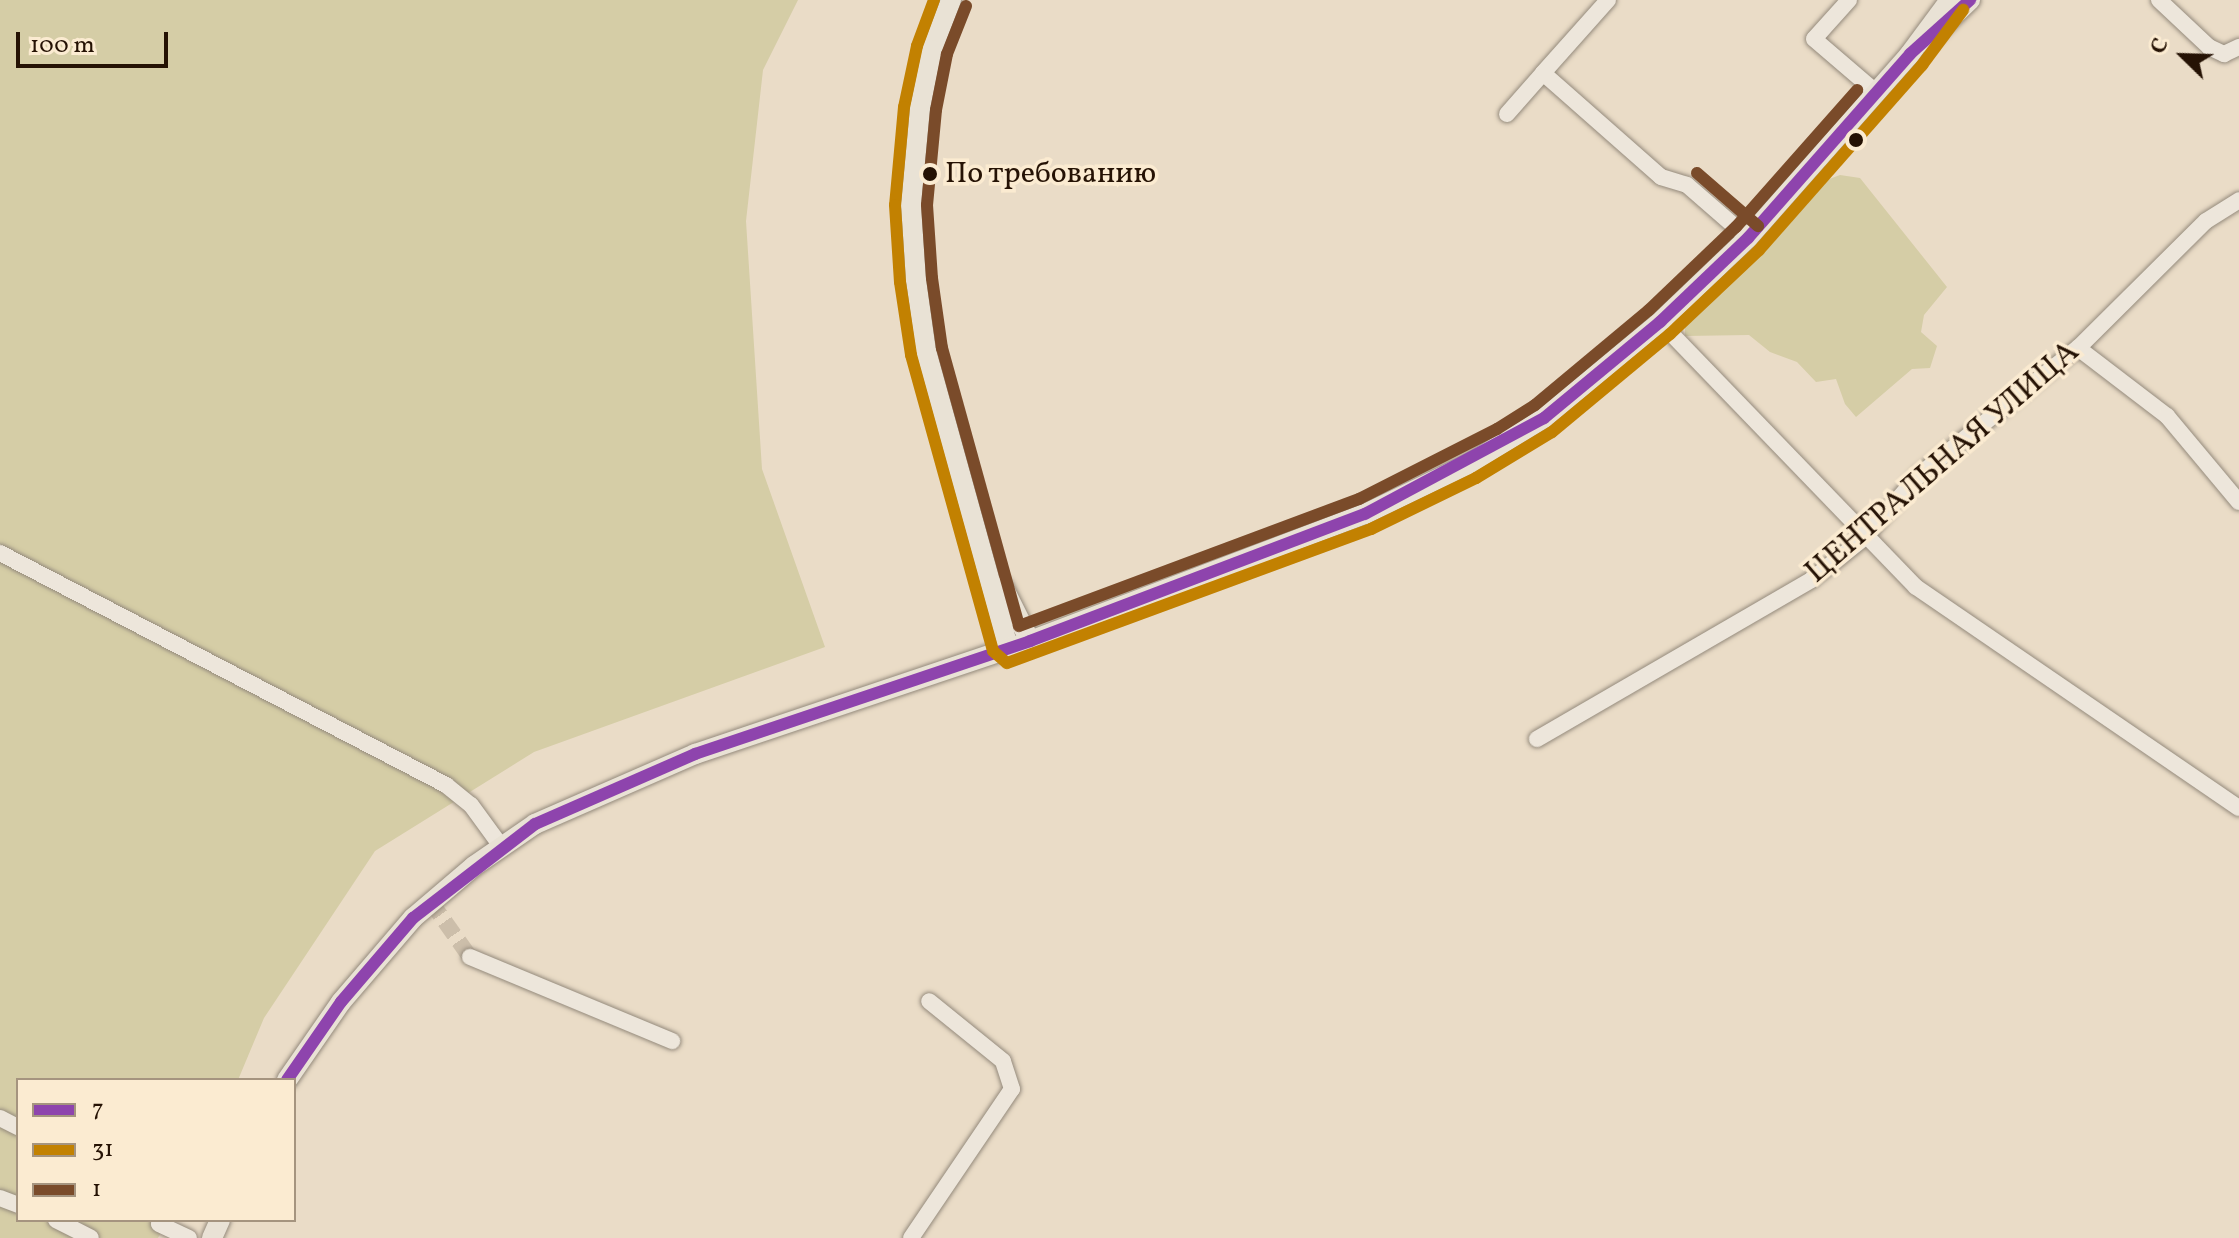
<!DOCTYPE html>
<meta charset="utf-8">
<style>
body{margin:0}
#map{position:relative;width:2239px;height:1238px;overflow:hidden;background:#eadcc7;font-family:Vollkorn,serif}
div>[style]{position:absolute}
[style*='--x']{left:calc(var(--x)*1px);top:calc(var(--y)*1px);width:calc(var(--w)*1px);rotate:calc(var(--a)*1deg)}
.green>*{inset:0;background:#d5cda6}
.minor-tunnel>*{height:16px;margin-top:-8px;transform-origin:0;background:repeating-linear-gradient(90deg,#ccbeaa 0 16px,transparent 0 24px)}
.roads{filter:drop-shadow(0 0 2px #948a7c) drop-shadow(0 0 2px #948a7c)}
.minor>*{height:16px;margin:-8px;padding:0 8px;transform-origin:8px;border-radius:8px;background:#ede6db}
.major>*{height:20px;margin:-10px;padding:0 10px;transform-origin:10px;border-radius:10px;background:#e9e2d5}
.bus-1>*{height:12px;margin:-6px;padding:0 6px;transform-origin:6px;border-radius:6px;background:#8e44ad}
.bus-2>*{height:12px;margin:-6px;padding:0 6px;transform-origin:6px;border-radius:6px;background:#c28101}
.bus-3>*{height:12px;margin:-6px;padding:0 6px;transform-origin:6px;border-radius:6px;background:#7a4b2a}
.dots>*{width:22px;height:22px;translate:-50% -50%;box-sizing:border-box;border:4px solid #fbebd1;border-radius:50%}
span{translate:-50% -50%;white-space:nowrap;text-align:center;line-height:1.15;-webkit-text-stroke:7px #fbebd1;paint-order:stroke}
.bus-label{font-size:30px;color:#251204}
.left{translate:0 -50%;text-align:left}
.street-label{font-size:32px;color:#251204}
.legend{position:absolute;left:16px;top:1078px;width:280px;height:144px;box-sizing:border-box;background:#fbebd1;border:2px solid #a5947f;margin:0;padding:10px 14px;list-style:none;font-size:24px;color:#251204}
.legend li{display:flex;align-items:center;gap:16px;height:40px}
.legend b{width:40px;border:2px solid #a5947f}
.north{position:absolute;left:2143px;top:16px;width:80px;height:80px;-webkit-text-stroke:6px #fbebd1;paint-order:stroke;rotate:293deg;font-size:22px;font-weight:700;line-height:32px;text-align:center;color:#251204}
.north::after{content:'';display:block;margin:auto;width:28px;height:36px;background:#251204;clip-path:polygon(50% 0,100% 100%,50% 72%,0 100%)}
.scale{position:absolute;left:16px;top:32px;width:152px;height:36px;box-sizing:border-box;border:4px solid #251204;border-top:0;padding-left:10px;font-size:24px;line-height:28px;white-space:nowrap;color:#251204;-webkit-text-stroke:6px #fbebd1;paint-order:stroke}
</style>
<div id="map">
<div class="green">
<i style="clip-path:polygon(0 0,798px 0,763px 70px,746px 221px,762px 469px,825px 647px,534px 752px,375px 851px,264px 1018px,238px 1080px,18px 1080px,18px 1220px,168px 1220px,158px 1238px,0 1238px)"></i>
<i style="clip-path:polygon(1840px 175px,1860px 178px,1947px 287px,1924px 315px,1921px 332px,1937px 346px,1930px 368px,1912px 369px,1856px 417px,1845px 404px,1836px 379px,1816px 382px,1797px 362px,1770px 352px,1749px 335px,1685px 336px,1685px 325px,1769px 246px,1824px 181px)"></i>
</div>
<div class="minor-tunnel">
<i style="--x:431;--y:902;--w:67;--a:54.7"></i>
</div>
<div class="roads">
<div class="minor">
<i style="--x:1608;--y:0;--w:98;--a:131.7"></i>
<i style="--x:1543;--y:73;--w:157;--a:41.4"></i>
<i style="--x:1661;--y:177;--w:27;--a:17"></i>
<i style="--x:1687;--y:185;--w:81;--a:41"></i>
<i style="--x:1849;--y:0;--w:52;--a:131.9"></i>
<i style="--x:1814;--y:39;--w:83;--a:40.6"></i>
<i style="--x:2159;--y:0;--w:69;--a:43.2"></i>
<i style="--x:2209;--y:47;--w:17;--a:25"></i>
<i style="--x:2224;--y:54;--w:17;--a:-25"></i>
<i style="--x:1507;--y:114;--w:55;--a:-48.7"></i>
<i style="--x:1660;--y:322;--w:368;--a:46"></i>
<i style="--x:1916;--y:587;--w:391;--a:34.4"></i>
<i style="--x:2078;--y:348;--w:112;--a:37.4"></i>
<i style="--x:2167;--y:416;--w:112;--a:50.1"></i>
<i style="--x:0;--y:553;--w:503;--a:27.48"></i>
<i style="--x:446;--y:785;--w:32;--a:39"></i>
<i style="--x:471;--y:805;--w:51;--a:53.8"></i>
<i style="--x:1537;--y:739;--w:317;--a:-30.1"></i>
<i style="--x:1811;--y:580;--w:68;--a:-38.4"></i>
<i style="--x:1864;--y:538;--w:82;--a:-48.9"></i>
<i style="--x:1918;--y:476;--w:205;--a:-38.7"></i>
<i style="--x:2078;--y:348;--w:180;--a:-44.8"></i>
<i style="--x:2206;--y:221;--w:39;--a:-32"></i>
<i style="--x:470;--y:957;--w:219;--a:22.6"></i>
<i style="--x:0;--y:1118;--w:20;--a:27"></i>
<i style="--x:0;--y:1198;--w:19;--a:21"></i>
<i style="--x:56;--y:1220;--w:39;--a:27"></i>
<i style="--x:161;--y:1220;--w:4;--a:117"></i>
<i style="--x:159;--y:1224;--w:33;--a:25"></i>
<i style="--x:911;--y:1238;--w:180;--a:-55.9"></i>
<i style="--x:1012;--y:1089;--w:29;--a:-108"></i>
<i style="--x:1003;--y:1061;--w:95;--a:-141"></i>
</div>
<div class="major">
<i style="--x:951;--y:0;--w:53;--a:110.8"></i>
<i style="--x:932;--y:50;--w:59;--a:101.7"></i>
<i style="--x:920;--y:108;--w:97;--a:95.3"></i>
<i style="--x:911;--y:205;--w:75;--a:86.2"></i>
<i style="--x:916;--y:280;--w:72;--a:82"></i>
<i style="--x:926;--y:351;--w:307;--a:74.5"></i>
<i style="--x:1926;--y:42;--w:61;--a:-43.7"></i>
<i style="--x:1003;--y:587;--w:60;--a:63.4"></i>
<i style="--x:287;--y:1080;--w:95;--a:-55.3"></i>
<i style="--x:341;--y:1002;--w:111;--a:-49.4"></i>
<i style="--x:413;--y:918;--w:80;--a:-40.4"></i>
<i style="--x:474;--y:866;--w:74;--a:-34.5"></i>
<i style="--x:535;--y:824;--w:175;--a:-23.6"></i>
<i style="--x:695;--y:754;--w:354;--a:-18.6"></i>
<i style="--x:1030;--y:641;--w:358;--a:-20.8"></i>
<i style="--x:1365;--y:514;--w:115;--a:-25.7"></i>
<i style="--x:1469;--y:464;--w:88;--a:-31.5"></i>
<i style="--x:1544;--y:418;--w:151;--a:-39.6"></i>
<i style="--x:1660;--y:322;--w:122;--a:-43.7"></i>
<i style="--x:1748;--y:238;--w:245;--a:-48.6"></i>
<i style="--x:1910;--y:54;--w:67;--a:-53.5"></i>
<i style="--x:212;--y:1238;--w:20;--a:-66"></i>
</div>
</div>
<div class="bus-1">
<i style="--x:287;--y:1080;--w:95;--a:-55.3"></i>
<i style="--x:341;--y:1002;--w:111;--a:-49.4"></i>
<i style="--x:413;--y:918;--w:154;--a:-37.6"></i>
<i style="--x:535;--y:824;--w:175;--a:-23.6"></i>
<i style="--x:695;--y:754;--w:354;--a:-18.6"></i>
<i style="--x:1030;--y:641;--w:358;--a:-20.8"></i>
<i style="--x:1365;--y:514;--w:203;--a:-28.2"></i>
<i style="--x:1544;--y:418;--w:151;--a:-39.6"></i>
<i style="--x:1660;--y:322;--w:122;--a:-43.7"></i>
<i style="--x:1748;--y:238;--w:245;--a:-48.6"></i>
<i style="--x:1910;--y:54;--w:81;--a:-42"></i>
</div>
<div class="bus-2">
<i style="--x:934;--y:0;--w:49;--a:110.3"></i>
<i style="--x:917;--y:46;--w:62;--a:102"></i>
<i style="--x:904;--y:107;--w:98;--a:95.2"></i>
<i style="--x:895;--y:205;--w:77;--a:86.3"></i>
<i style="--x:900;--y:282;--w:74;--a:81.4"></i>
<i style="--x:911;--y:355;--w:307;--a:74.5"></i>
<i style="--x:993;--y:651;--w:18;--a:41"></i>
<i style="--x:1007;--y:663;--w:388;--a:-20.2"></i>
<i style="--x:1371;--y:529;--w:117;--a:-25.9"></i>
<i style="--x:1476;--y:478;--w:89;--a:-31.2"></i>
<i style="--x:1552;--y:432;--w:153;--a:-39.7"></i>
<i style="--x:1670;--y:334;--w:122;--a:-43.3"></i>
<i style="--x:1759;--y:250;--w:247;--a:-48.6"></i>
<i style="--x:1922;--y:65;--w:69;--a:-53.3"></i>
</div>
<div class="bus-3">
<i style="--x:966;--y:6;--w:52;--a:111.6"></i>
<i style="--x:947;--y:54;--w:57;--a:101.1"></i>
<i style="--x:936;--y:110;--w:95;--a:95.4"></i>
<i style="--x:927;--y:205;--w:73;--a:86.1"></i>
<i style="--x:932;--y:278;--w:71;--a:81.9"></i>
<i style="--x:942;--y:348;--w:288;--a:74.5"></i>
<i style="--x:1019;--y:626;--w:363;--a:-20.5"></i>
<i style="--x:1359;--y:499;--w:155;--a:-26.9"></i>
<i style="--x:1497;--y:429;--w:45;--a:-32.3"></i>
<i style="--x:1535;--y:405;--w:148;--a:-39.8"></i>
<i style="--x:1649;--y:310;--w:120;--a:-43.7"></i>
<i style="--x:1736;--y:227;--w:183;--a:-48.5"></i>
<i style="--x:1697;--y:173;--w:81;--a:41"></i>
</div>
<div class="dots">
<i style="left:1856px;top:140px;background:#251204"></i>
<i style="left:930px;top:174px;background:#251204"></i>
</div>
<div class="bus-label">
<span class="left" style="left:945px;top:174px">По требованию</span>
</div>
<div class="street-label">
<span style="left:1943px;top:463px;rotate:-41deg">ЦЕНТРАЛЬНАЯ УЛИЦА</span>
</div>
<ul class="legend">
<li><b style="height:10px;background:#8e44ad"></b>7</li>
<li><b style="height:10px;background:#c28101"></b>31</li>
<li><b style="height:10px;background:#7a4b2a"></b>1</li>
</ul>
<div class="north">С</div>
<div class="scale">100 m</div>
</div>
